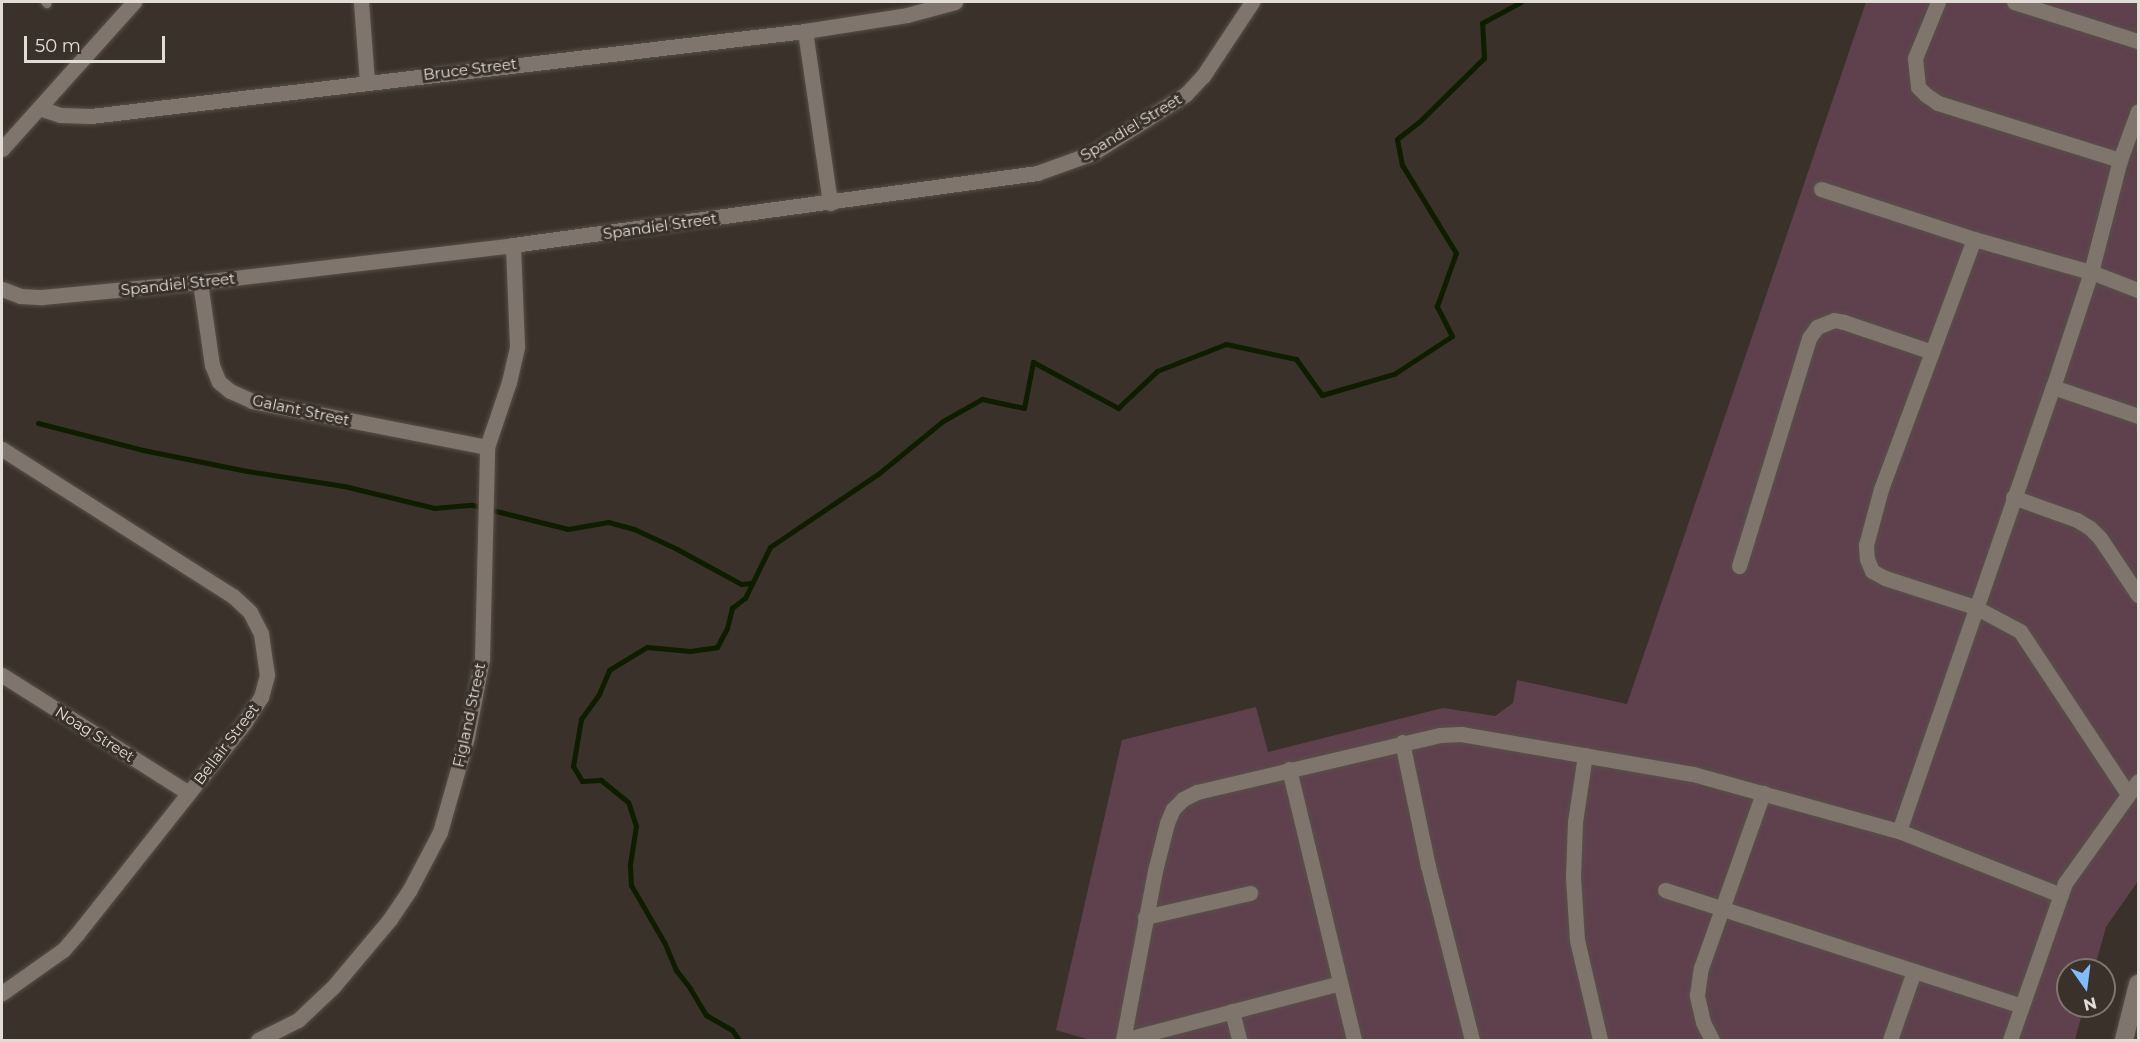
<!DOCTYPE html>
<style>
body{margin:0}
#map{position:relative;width:2140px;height:1042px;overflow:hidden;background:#3a312a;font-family:Montserrat,sans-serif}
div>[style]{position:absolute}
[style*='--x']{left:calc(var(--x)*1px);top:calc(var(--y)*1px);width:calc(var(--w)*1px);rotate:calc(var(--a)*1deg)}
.green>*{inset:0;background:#5f414d}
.stream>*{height:5px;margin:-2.5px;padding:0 2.5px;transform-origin:2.5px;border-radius:2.5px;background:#0e1d00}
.roads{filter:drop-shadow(0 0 2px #575049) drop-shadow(0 0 2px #575049)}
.service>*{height:8px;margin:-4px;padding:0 4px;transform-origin:4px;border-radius:4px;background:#80756c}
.minor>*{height:15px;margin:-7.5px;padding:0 7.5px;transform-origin:7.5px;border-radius:7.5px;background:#80756c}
.tertiary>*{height:18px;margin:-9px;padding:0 9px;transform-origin:9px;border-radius:9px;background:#80756c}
span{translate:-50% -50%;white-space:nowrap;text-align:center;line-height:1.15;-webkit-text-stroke:6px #3a312a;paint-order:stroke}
.street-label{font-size:15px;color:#e2dcd7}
.frame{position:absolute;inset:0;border:3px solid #e2dcd7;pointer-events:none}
.north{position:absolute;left:2056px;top:958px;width:60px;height:60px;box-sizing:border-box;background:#3a312a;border:2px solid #7d756f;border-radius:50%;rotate:166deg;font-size:16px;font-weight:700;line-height:24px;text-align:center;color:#e2dcd7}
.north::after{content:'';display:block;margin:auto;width:21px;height:27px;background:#82bcfa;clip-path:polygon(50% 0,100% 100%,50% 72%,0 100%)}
.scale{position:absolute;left:24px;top:36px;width:141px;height:27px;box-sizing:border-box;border:3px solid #e2dcd7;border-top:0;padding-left:8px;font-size:18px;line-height:21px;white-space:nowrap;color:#e2dcd7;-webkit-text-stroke:4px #3a312a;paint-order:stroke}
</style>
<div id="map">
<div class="green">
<i style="clip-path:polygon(1866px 2px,2138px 2px,2138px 881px,2106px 927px,2094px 970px,2068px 970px,2068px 1006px,2084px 1006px,2075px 1040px,1090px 1040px,1056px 1030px,1122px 740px,1256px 707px,1268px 752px,1443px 708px,1495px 716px,1513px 703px,1517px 680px,1627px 704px)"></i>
</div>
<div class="stream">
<i style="--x:38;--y:423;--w:108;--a:14.4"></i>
<i style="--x:143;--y:450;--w:106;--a:11.4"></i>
<i style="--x:247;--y:471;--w:98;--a:8.8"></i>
<i style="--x:344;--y:486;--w:93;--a:13.7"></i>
<i style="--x:434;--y:508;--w:38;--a:-5"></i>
<i style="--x:472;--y:505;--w:99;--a:14"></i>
<i style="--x:568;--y:529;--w:41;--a:-9.9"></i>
<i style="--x:608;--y:522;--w:27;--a:15"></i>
<i style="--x:634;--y:529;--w:47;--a:24.9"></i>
<i style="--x:677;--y:549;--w:73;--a:28.7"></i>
<i style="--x:741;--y:584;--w:11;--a:-5"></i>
<i style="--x:739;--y:1040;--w:12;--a:-125"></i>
<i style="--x:732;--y:1030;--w:30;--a:-150"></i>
<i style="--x:706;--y:1015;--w:31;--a:-121"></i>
<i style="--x:690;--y:988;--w:23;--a:-128"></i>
<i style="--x:676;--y:970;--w:30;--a:-113"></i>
<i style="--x:664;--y:942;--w:66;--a:-120.1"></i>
<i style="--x:631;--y:885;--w:21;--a:-93"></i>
<i style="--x:630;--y:864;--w:38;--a:-81"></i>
<i style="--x:636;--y:826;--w:25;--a:-108"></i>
<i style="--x:628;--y:802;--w:35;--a:-141"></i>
<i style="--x:601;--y:780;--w:19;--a:177"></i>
<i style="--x:582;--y:781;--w:17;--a:-121"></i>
<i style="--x:573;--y:766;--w:48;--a:-80.3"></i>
<i style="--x:581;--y:719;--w:31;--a:-54"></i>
<i style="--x:599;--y:694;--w:26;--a:-67"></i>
<i style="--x:609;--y:670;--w:44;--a:-31.2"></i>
<i style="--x:647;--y:647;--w:43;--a:5.3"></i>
<i style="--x:690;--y:651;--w:27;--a:-8"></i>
<i style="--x:717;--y:647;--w:21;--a:-62"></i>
<i style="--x:727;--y:628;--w:21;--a:-76"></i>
<i style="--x:732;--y:608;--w:16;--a:-38"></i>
<i style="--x:745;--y:598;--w:57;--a:-63.9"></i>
<i style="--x:770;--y:547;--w:130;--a:-34.1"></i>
<i style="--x:878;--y:474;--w:84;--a:-39.2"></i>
<i style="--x:943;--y:421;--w:45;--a:-29.4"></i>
<i style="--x:982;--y:399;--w:43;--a:12.1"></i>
<i style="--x:1024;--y:408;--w:47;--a:-78.9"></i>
<i style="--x:1033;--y:362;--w:97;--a:28.4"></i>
<i style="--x:1118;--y:408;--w:54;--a:-43.5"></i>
<i style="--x:1157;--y:371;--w:74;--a:-21.4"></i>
<i style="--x:1226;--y:344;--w:72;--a:12.1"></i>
<i style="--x:1296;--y:359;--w:44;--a:54.2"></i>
<i style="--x:1322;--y:395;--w:75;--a:-16.3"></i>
<i style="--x:1394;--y:374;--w:69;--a:-33.2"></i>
<i style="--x:1452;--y:336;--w:34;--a:-117"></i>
<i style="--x:1437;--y:306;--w:56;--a:-70.3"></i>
<i style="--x:1456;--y:253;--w:103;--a:-121.5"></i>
<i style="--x:1402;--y:165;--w:26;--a:-101"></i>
<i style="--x:1397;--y:139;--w:28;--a:-38"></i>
<i style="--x:1419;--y:122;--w:91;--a:-44.6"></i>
<i style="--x:1484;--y:58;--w:35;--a:-93"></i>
<i style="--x:1482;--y:23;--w:44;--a:-28.3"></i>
</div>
<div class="roads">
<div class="service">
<i style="--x:45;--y:2;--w:3;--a:45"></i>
</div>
<div class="minor">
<i style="--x:361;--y:2;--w:79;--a:85.7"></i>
<i style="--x:1938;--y:2;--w:61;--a:112.3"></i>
<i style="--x:1915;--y:58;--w:29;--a:84"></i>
<i style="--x:1918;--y:87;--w:11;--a:45"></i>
<i style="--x:1926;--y:95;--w:14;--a:34"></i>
<i style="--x:1938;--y:103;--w:191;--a:17.4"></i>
<i style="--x:2014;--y:2;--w:130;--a:17.5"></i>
<i style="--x:805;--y:31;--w:174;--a:81.7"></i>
<i style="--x:39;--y:108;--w:22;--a:18"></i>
<i style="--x:60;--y:115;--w:31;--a:2"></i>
<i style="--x:91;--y:116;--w:719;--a:-6.79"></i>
<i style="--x:805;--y:31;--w:103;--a:-8.9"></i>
<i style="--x:907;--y:15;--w:50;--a:-15.2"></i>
<i style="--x:2;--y:149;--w:198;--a:-48.1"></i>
<i style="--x:1821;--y:189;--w:161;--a:18.1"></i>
<i style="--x:1974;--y:239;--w:122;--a:15.8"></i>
<i style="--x:2091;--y:272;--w:50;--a:21"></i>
<i style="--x:1974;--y:239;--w:267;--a:110.4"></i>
<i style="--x:1881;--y:489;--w:58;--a:105"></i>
<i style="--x:1866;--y:545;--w:14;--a:86"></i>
<i style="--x:1867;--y:559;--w:13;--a:67"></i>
<i style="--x:1872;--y:571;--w:15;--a:28"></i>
<i style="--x:1885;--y:578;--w:95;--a:17.9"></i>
<i style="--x:1975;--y:607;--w:51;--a:28.1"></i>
<i style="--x:2020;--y:631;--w:196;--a:56.5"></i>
<i style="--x:200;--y:282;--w:84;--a:81.8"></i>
<i style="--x:212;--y:365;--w:18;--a:68"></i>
<i style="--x:219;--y:382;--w:14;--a:39"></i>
<i style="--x:230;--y:391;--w:24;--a:24"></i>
<i style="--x:252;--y:401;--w:239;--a:11.1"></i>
<i style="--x:2;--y:289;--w:19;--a:21"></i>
<i style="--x:20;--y:296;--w:22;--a:3"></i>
<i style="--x:42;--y:297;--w:159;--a:-5.4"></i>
<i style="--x:200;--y:282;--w:315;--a:-6.7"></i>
<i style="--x:513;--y:245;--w:529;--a:-7.82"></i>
<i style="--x:1037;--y:173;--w:59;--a:-19.7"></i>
<i style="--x:1093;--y:153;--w:110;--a:-32.4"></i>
<i style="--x:1186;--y:94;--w:25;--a:-47"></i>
<i style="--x:1203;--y:76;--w:89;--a:-56.5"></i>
<i style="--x:2053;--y:387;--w:90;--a:18.8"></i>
<i style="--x:2;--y:449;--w:274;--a:32.5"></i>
<i style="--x:233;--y:596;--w:23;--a:43"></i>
<i style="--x:250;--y:612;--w:25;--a:63"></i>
<i style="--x:261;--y:634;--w:41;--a:81.7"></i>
<i style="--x:267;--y:675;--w:23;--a:105"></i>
<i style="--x:261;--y:697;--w:30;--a:123"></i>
<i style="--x:245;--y:722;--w:270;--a:128.4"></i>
<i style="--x:77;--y:934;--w:21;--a:131"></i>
<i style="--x:63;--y:950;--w:75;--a:144.8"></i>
<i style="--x:2013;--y:497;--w:68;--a:19.8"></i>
<i style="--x:2077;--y:520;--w:15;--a:32"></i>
<i style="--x:2090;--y:528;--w:14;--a:45"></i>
<i style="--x:2100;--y:538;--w:69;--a:56.3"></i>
<i style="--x:1739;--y:566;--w:239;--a:-72.9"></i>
<i style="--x:1809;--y:338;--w:14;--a:-54"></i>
<i style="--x:1817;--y:327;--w:18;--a:-22"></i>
<i style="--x:1834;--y:320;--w:10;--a:11"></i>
<i style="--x:1844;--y:322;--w:93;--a:18.8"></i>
<i style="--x:2;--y:675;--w:221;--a:32.3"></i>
<i style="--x:1402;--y:742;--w:127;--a:78.2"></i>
<i style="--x:1428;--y:866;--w:179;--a:75.8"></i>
<i style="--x:1585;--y:755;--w:68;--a:98.5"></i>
<i style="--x:1575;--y:822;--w:55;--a:92.1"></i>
<i style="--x:1573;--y:877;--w:63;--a:86.4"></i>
<i style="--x:1577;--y:940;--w:103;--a:77"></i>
<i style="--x:1289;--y:769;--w:279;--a:76.5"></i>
<i style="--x:1899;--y:831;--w:470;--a:-70.9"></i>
<i style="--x:2053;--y:387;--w:121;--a:-71.7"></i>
<i style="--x:2091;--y:272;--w:116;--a:-75.5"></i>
<i style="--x:2120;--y:160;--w:52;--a:-69.8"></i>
<i style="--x:1665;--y:890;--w:374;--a:18"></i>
<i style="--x:1145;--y:917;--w:108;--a:-12.9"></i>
<i style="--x:1232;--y:1011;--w:30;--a:76"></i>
<i style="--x:258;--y:1040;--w:45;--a:-26.6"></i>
<i style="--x:298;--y:1020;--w:48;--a:-43.3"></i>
<i style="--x:333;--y:987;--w:89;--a:-50"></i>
<i style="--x:390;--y:919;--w:34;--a:-56"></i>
<i style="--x:409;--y:891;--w:67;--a:-62.3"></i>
<i style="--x:440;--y:832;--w:99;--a:-74.1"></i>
<i style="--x:467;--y:737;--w:79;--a:-79.1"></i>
<i style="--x:482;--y:659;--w:212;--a:-88.6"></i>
<i style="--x:487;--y:447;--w:69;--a:-71.3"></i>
<i style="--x:509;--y:382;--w:37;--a:-77"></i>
<i style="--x:517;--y:346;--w:101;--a:-92.3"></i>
<i style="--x:1123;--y:1040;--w:172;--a:-79.3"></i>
<i style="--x:1155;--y:871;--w:49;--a:-76"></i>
<i style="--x:1167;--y:823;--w:15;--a:-67"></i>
<i style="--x:1173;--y:809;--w:14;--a:-45"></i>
<i style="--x:1183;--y:799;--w:16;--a:-27"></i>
<i style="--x:1197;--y:792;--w:250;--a:-13.2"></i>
<i style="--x:1440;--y:735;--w:21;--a:-3"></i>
<i style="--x:1461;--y:734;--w:235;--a:9.8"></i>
<i style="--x:1693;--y:774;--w:214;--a:15.5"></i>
<i style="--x:1899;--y:831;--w:174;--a:21.6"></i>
<i style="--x:1123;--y:1040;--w:224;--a:-14.7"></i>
<i style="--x:1712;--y:1040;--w:20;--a:-117"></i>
<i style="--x:1703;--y:1022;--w:28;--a:-103"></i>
<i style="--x:1697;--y:995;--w:27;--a:-82"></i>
<i style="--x:1701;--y:968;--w:186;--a:-70.5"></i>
<i style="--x:1890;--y:1040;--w:73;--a:-70.8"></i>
<i style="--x:2010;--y:1040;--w:166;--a:-70.7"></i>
<i style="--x:2065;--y:883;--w:125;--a:-54.4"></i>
</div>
<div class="tertiary">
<i style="--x:2124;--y:1040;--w:58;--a:-76"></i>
</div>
</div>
<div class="street-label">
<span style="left:470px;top:69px;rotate:-7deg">Bruce Street</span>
<span style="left:1131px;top:127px;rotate:-31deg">Spandiel Street</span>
<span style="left:660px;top:226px;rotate:-8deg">Spandiel Street</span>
<span style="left:178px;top:284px;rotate:-6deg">Spandiel Street</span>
<span style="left:301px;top:410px;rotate:12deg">Galant Street</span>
<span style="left:469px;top:715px;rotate:-78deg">Figland Street</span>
<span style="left:95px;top:734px;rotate:32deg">Noag Street</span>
<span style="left:226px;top:744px;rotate:-53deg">Bellair Street</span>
</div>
<div class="frame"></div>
<div class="north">N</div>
<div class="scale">50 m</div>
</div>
